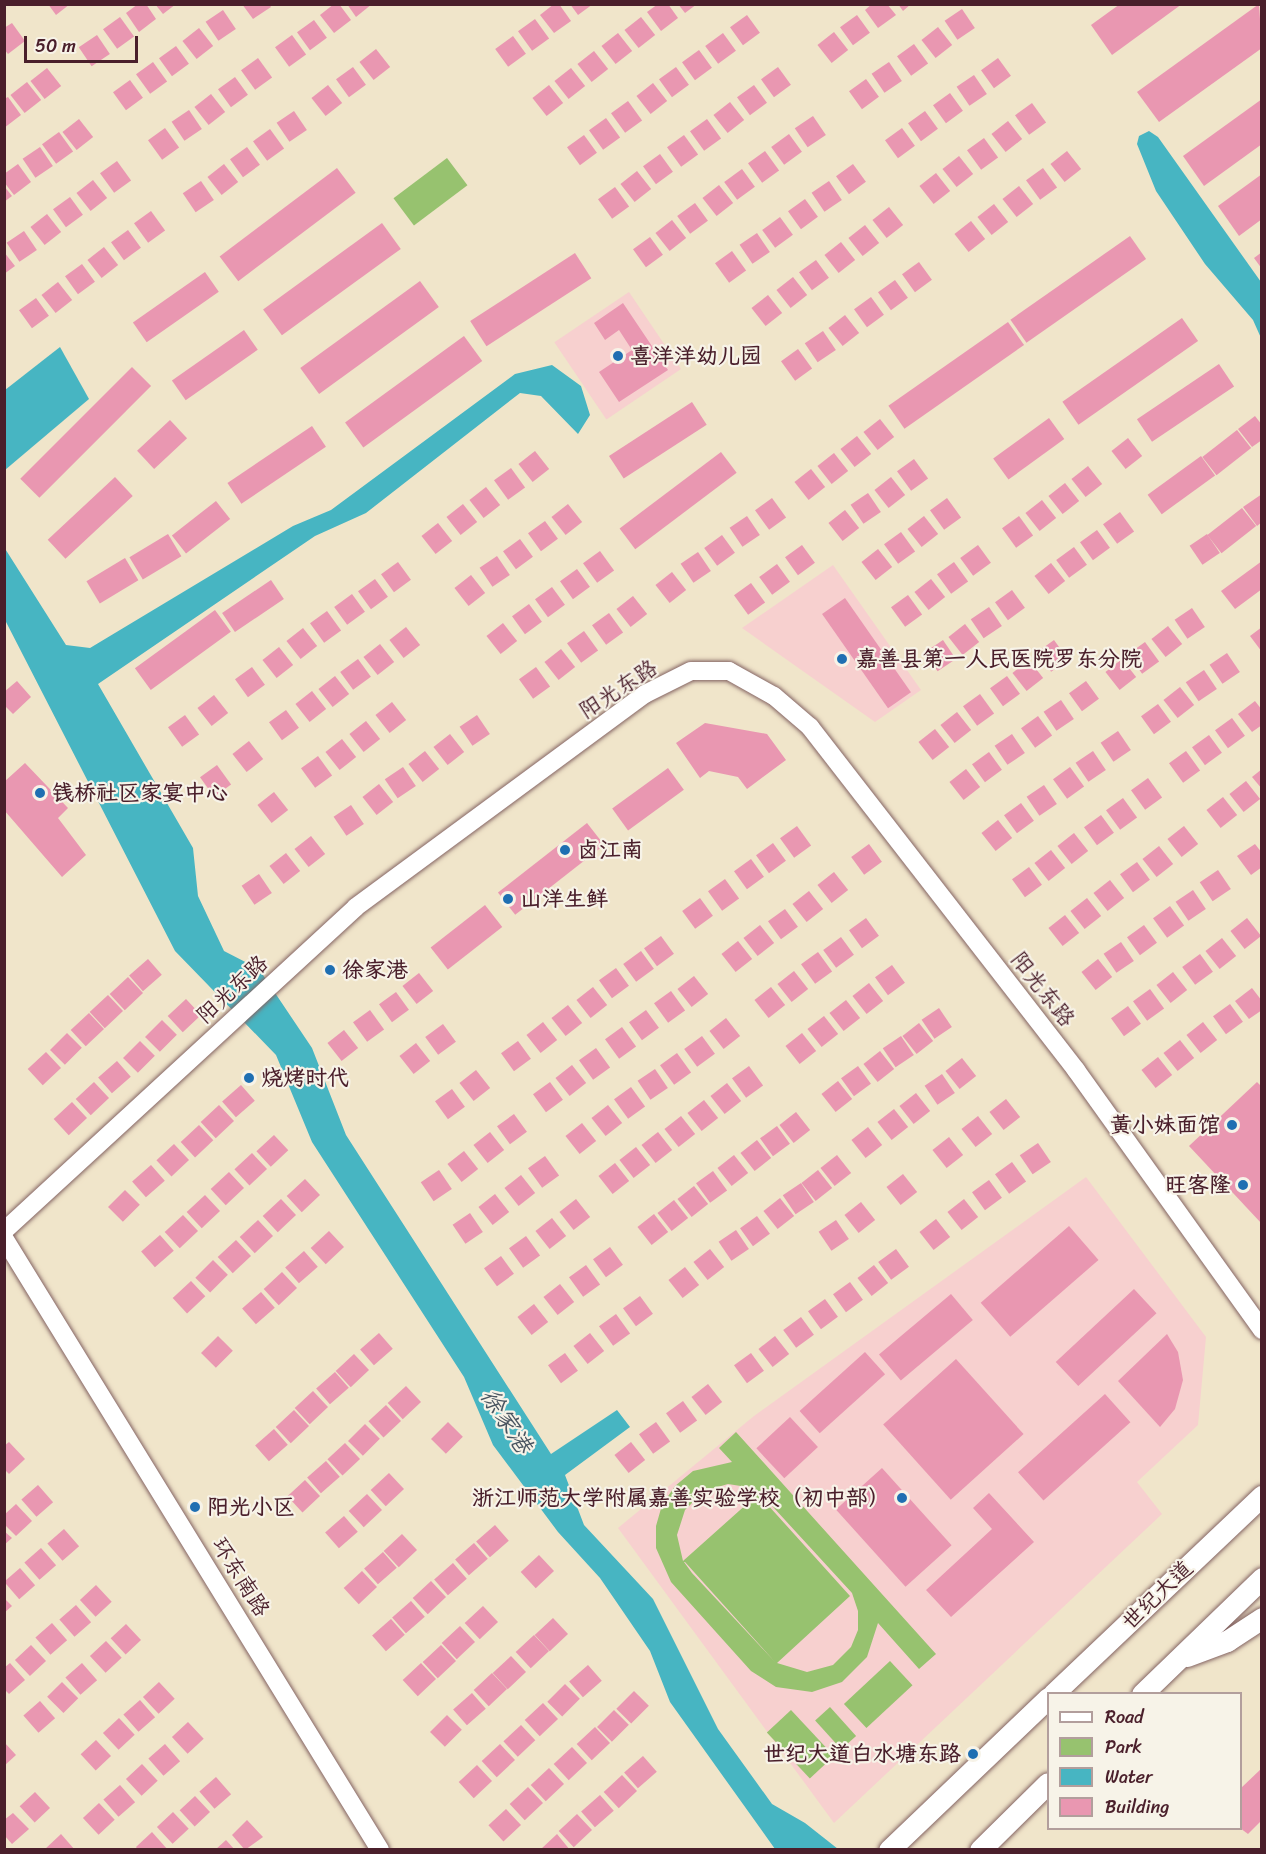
<!DOCTYPE html>
<meta charset="utf-8">
<style>
body{margin:0}
#map{position:relative;width:1266px;height:1854px;overflow:hidden;background:#f0e5ca;font-family:Sriracha,"LXGW WenKai TC",sans-serif}
div>[style]{position:absolute}
[style*='--x']{left:calc(var(--x)*1px);top:calc(var(--y)*1px);width:calc(var(--w)*1px);rotate:calc(var(--a)*1deg)}
.built>*{inset:0;background:#f7d0cf;transform-origin:0 0}
.green>*{inset:0;background:#97c26f;transform-origin:0 0}
.water>*{inset:0;background:#47b5c2}
.building>*{inset:0;background:#e997b1;transform-origin:0 0}
.roads{filter:drop-shadow(0 0 2px #846463) drop-shadow(0 0 2px #846463)}
.secondary>*{height:18px;margin:-9px;padding:0 9px;transform-origin:9px;border-radius:9px;background:#fff}
.primary>*{height:21px;margin:-10.5px;padding:0 10.5px;transform-origin:10.5px;border-radius:10.5px;background:#fff}
.dots>*{width:16px;height:16px;translate:-50% -50%;box-sizing:border-box;border:3px solid #f7f3e8;border-radius:50%}
span{translate:-50% -50%;white-space:nowrap;text-align:center;line-height:1.15;-webkit-text-stroke:4.5px #f7f3e8;paint-order:stroke}
.poi-label{font-size:22px;color:#4a1f2b;font-weight:700}
.left{translate:0 -50%;text-align:left}
.right{translate:-100% -50%;text-align:right}
.street-label{font-size:22px;color:#4a1f2b}
.water-label{font-size:24px;color:#495460;font-style:italic}
.frame{position:absolute;inset:0;border:6px solid #4a1f2b;pointer-events:none}
.legend{position:absolute;left:1047px;top:1692px;width:195px;height:138px;box-sizing:border-box;background:#f7f3e8;border:2px solid #b29e9c;margin:0;padding:8px 10px;list-style:none;font-size:18px;color:#4a1f2b}
.legend li{display:flex;align-items:center;gap:12px;height:30px}
.legend b{width:30px;border:2px solid #b29e9c}
.scale{position:absolute;left:24px;top:36px;width:114px;height:27px;box-sizing:border-box;border:3px solid #4a1f2b;border-top:0;padding-left:8px;font-size:18px;line-height:21px;white-space:nowrap;color:#4a1f2b;-webkit-text-stroke:4px #f7f3e8;paint-order:stroke}
</style>
<div id="map">
<div class="built">
<i style="left:629px;top:292px;width:93px;height:90px;rotate:56deg"></i>
<i style="clip-path:polygon(833px 565px,921px 690px,875px 722px,742px 628px)"></i>
<i style="clip-path:polygon(1086px 1177px,1206px 1337px,1198px 1425px,1137px 1482px,1162px 1514px,834px 1823px,618px 1528px,754px 1416px)"></i>
</div>
<div class="green">
<i style="left:447px;top:158px;width:34px;height:67px;rotate:53deg"></i>
<i style="clip-path:polygon(evenodd,736px 1432px,936px 1654px,919px 1669px,878px 1623px,867px 1657px,842px 1682px,812px 1692px,776px 1687px,751px 1671px,671px 1582px,656px 1548px,656px 1526px,662px 1505px,675px 1486px,693px 1471px,732px 1462px,719px 1448px,736px 1432px,728px 1484px,747px 1487px,763px 1496px,852px 1593px,858px 1611px,858px 1630px,851px 1647px,833px 1665px,807px 1672px,777px 1663px,850px 1596px,758px 1494px,683px 1561px,677px 1535px,685px 1510px,704px 1491px,728px 1484px,736px 1432px,684px 1562px,685px 1562px,775px 1662px,692px 1573px,684px 1562px)"></i>
<i style="left:890px;top:1661px;width:33px;height:63px;rotate:47deg"></i>
<i style="left:830px;top:1707px;width:39px;height:20px;rotate:48deg"></i>
<i style="left:791px;top:1710px;width:63px;height:33px;rotate:47deg"></i>
</div>
<div class="water">
<i style="clip-path:polygon(1149px 131px,1158px 137px,1261px 282px,1261px 338px,1253px 320px,1205px 264px,1156px 191px,1137px 144px,1139px 136px)"></i>
<i style="clip-path:polygon(60px 347px,89px 399px,5px 470px,5px 390px)"></i>
<i style="clip-path:polygon(552px 365px,581px 386px,590px 415px,578px 434px,541px 396px,520px 393px,366px 513px,315px 536px,98px 684px,193px 848px,198px 896px,224px 951px,259px 969px,312px 1048px,346px 1135px,551px 1454px,617px 1410px,630px 1427px,565px 1475px,584px 1525px,653px 1599px,718px 1729px,772px 1804px,805px 1823px,838px 1849px,775px 1849px,670px 1702px,650px 1651px,600px 1578px,558px 1532px,493px 1445px,464px 1377px,312px 1142px,276px 1055px,175px 951px,5px 620px,4px 547px,66px 645px,90px 648px,293px 526px,331px 510px,515px 374px)"></i>
</div>
<div class="building">
<i style="clip-path:polygon(48px 4px,70px 4px,56px 15px)"></i>
<i style="clip-path:polygon(138px 4px,146px 4px,156px 19px,139px 32px,126px 13px)"></i>
<i style="clip-path:polygon(155px 4px,176px 4px,163px 14px)"></i>
<i style="clip-path:polygon(242px 4px,269px 4px,271px 7px,253px 19px)"></i>
<i style="clip-path:polygon(334px 4px,339px 4px,351px 20px,334px 33px,320px 15px)"></i>
<i style="clip-path:polygon(347px 4px,372px 4px,356px 17px)"></i>
<i style="clip-path:polygon(554px 4px,559px 4px,571px 21px,554px 33px,540px 15px)"></i>
<i style="clip-path:polygon(570px 4px,593px 4px,578px 15px)"></i>
<i style="clip-path:polygon(658px 4px,668px 4px,678px 18px,661px 31px,647px 12px)"></i>
<i style="clip-path:polygon(678px 4px,697px 4px,685px 13px)"></i>
<i style="clip-path:polygon(872px 4px,887px 4px,896px 15px,878px 28px,865px 10px)"></i>
<i style="clip-path:polygon(898px 4px,911px 4px,903px 11px)"></i>
<i style="clip-path:polygon(1120px 4px,1182px 4px,1112px 55px,1091px 25px)"></i>
<i style="clip-path:polygon(1259px 4px,1262px 48px,1159px 122px,1137px 92px)"></i>
<i style="left:962px;top:9px;width:23px;height:21px;rotate:56deg"></i>
<i style="left:223px;top:10px;width:23px;height:21px;rotate:56deg"></i>
<i style="left:747px;top:15px;width:22px;height:21px;rotate:54deg"></i>
<i style="left:857px;top:15px;width:22px;height:21px;rotate:54deg"></i>
<i style="left:120px;top:17px;width:24px;height:21px;rotate:54deg"></i>
<i style="left:641px;top:17px;width:23px;height:21px;rotate:52deg"></i>
<i style="left:535px;top:19px;width:24px;height:21px;rotate:54deg"></i>
<i style="left:314px;top:20px;width:22px;height:21px;rotate:54deg"></i>
<i style="clip-path:polygon(12px 23px,25px 41px,8px 54px,4px 49px,4px 28px)"></i>
<i style="left:938px;top:27px;width:23px;height:21px;rotate:52deg"></i>
<i style="left:199px;top:28px;width:23px;height:21px;rotate:52deg"></i>
<i style="left:834px;top:32px;width:23px;height:21px;rotate:52deg"></i>
<i style="left:618px;top:33px;width:23px;height:21px;rotate:52deg"></i>
<i style="left:723px;top:33px;width:22px;height:22px;rotate:54deg"></i>
<i style="left:97px;top:35px;width:23px;height:22px;rotate:56deg"></i>
<i style="left:292px;top:35px;width:24px;height:21px;rotate:54deg"></i>
<i style="left:513px;top:36px;width:22px;height:22px;rotate:54deg"></i>
<i style="left:914px;top:44px;width:24px;height:21px;rotate:54deg"></i>
<i style="left:176px;top:46px;width:22px;height:21px;rotate:54deg"></i>
<i style="left:376px;top:49px;width:23px;height:21px;rotate:52deg"></i>
<i style="left:699px;top:50px;width:22px;height:21px;rotate:54deg"></i>
<i style="left:594px;top:51px;width:23px;height:21px;rotate:52deg"></i>
<i style="left:258px;top:58px;width:24px;height:21px;rotate:54deg"></i>
<i style="left:998px;top:58px;width:22px;height:21px;rotate:54deg"></i>
<i style="left:153px;top:62px;width:24px;height:21px;rotate:54deg"></i>
<i style="left:889px;top:62px;width:23px;height:21px;rotate:56deg"></i>
<i style="left:353px;top:67px;width:22px;height:21px;rotate:54deg"></i>
<i style="left:676px;top:67px;width:22px;height:21px;rotate:54deg"></i>
<i style="left:778px;top:67px;width:22px;height:21px;rotate:54deg"></i>
<i style="left:47px;top:68px;width:23px;height:21px;rotate:52deg"></i>
<i style="left:571px;top:68px;width:23px;height:21px;rotate:52deg"></i>
<i style="left:974px;top:75px;width:23px;height:21px;rotate:56deg"></i>
<i style="left:235px;top:77px;width:22px;height:21px;rotate:54deg"></i>
<i style="left:866px;top:79px;width:22px;height:21px;rotate:54deg"></i>
<i style="left:130px;top:80px;width:22px;height:21px;rotate:54deg"></i>
<i style="left:27px;top:82px;width:23px;height:21px;rotate:52deg"></i>
<i style="left:653px;top:83px;width:23px;height:21px;rotate:52deg"></i>
<i style="left:328px;top:85px;width:23px;height:21px;rotate:52deg"></i>
<i style="left:549px;top:85px;width:23px;height:21px;rotate:52deg"></i>
<i style="left:754px;top:85px;width:22px;height:21px;rotate:54deg"></i>
<i style="left:950px;top:93px;width:22px;height:21px;rotate:54deg"></i>
<i style="left:211px;top:94px;width:23px;height:21px;rotate:52deg"></i>
<i style="clip-path:polygon(8px 97px,21px 115px,4px 128px,4px 99px)"></i>
<i style="clip-path:polygon(1262px 99px,1262px 144px,1204px 186px,1183px 156px)"></i>
<i style="left:628px;top:101px;width:24px;height:21px;rotate:54deg"></i>
<i style="left:730px;top:102px;width:23px;height:21px;rotate:52deg"></i>
<i style="left:1032px;top:103px;width:24px;height:21px;rotate:54deg"></i>
<i style="left:189px;top:110px;width:23px;height:21px;rotate:56deg"></i>
<i style="left:294px;top:111px;width:23px;height:21px;rotate:56deg"></i>
<i style="left:925px;top:111px;width:22px;height:21px;rotate:54deg"></i>
<i style="left:813px;top:116px;width:23px;height:22px;rotate:56deg"></i>
<i style="left:606px;top:118px;width:24px;height:21px;rotate:54deg"></i>
<i style="left:79px;top:119px;width:23px;height:21px;rotate:52deg"></i>
<i style="left:707px;top:119px;width:24px;height:21px;rotate:54deg"></i>
<i style="left:1008px;top:121px;width:23px;height:21px;rotate:52deg"></i>
<i style="left:165px;top:128px;width:24px;height:21px;rotate:54deg"></i>
<i style="left:902px;top:128px;width:22px;height:21px;rotate:54deg"></i>
<i style="left:270px;top:129px;width:24px;height:21px;rotate:54deg"></i>
<i style="left:59px;top:132px;width:24px;height:21px;rotate:54deg"></i>
<i style="left:789px;top:134px;width:22px;height:22px;rotate:54deg"></i>
<i style="left:584px;top:135px;width:22px;height:21px;rotate:54deg"></i>
<i style="left:684px;top:135px;width:24px;height:21px;rotate:54deg"></i>
<i style="left:984px;top:138px;width:24px;height:21px;rotate:54deg"></i>
<i style="left:40px;top:147px;width:23px;height:21px;rotate:56deg"></i>
<i style="left:247px;top:147px;width:22px;height:21px;rotate:54deg"></i>
<i style="left:765px;top:151px;width:24px;height:21px;rotate:54deg"></i>
<i style="left:1067px;top:151px;width:23px;height:21px;rotate:52deg"></i>
<i style="left:660px;top:154px;width:22px;height:21px;rotate:54deg"></i>
<i style="left:959px;top:156px;width:23px;height:21px;rotate:52deg"></i>
<i style="left:117px;top:161px;width:24px;height:21px;rotate:54deg"></i>
<i style="clip-path:polygon(18px 164px,31px 182px,14px 195px,4px 182px,4px 174px)"></i>
<i style="left:224px;top:164px;width:23px;height:21px;rotate:52deg"></i>
<i style="left:853px;top:164px;width:22px;height:21px;rotate:54deg"></i>
<i style="left:337px;top:168px;width:31px;height:147px;rotate:53deg"></i>
<i style="left:1043px;top:168px;width:24px;height:21px;rotate:54deg"></i>
<i style="left:742px;top:169px;width:22px;height:22px;rotate:54deg"></i>
<i style="left:637px;top:171px;width:23px;height:21px;rotate:52deg"></i>
<i style="left:936px;top:173px;width:23px;height:21px;rotate:52deg"></i>
<i style="clip-path:polygon(1262px 174px,1262px 219px,1239px 236px,1218px 206px)"></i>
<i style="left:93px;top:180px;width:23px;height:21px;rotate:52deg"></i>
<i style="left:201px;top:181px;width:23px;height:22px;rotate:56deg"></i>
<i style="left:829px;top:181px;width:23px;height:21px;rotate:56deg"></i>
<i style="left:719px;top:185px;width:23px;height:21px;rotate:52deg"></i>
<i style="clip-path:polygon(4px 186px,12px 196px,4px 202px)"></i>
<i style="left:1019px;top:186px;width:23px;height:21px;rotate:52deg"></i>
<i style="left:615px;top:187px;width:24px;height:21px;rotate:54deg"></i>
<i style="left:70px;top:197px;width:22px;height:21px;rotate:54deg"></i>
<i style="left:805px;top:199px;width:22px;height:21px;rotate:54deg"></i>
<i style="left:695px;top:203px;width:22px;height:22px;rotate:54deg"></i>
<i style="left:994px;top:204px;width:23px;height:21px;rotate:52deg"></i>
<i style="left:889px;top:207px;width:23px;height:21px;rotate:52deg"></i>
<i style="left:151px;top:211px;width:24px;height:21px;rotate:54deg"></i>
<i style="left:47px;top:214px;width:23px;height:21px;rotate:52deg"></i>
<i style="left:780px;top:217px;width:22px;height:22px;rotate:54deg"></i>
<i style="left:672px;top:220px;width:23px;height:21px;rotate:52deg"></i>
<i style="left:971px;top:221px;width:23px;height:21px;rotate:52deg"></i>
<i style="left:382px;top:223px;width:32px;height:147px;rotate:54deg"></i>
<i style="left:865px;top:225px;width:23px;height:21px;rotate:52deg"></i>
<i style="left:128px;top:230px;width:22px;height:21px;rotate:54deg"></i>
<i style="left:24px;top:231px;width:23px;height:21px;rotate:56deg"></i>
<i style="left:757px;top:233px;width:23px;height:21px;rotate:56deg"></i>
<i style="left:1130px;top:236px;width:28px;height:146px;rotate:55deg"></i>
<i style="left:650px;top:237px;width:22px;height:21px;rotate:54deg"></i>
<i style="left:841px;top:242px;width:23px;height:21px;rotate:52deg"></i>
<i style="left:104px;top:247px;width:23px;height:21px;rotate:52deg"></i>
<i style="left:732px;top:251px;width:24px;height:21px;rotate:54deg"></i>
<i style="clip-path:polygon(4px 252px,15px 266px,4px 274px)"></i>
<i style="clip-path:polygon(1262px 252px,1262px 269px,1254px 258px)"></i>
<i style="left:575px;top:253px;width:30px;height:125px;rotate:57deg"></i>
<i style="left:816px;top:260px;width:22px;height:21px;rotate:54deg"></i>
<i style="left:919px;top:262px;width:22px;height:21px;rotate:54deg"></i>
<i style="left:82px;top:264px;width:22px;height:21px;rotate:54deg"></i>
<i style="left:205px;top:272px;width:24px;height:88px;rotate:55deg"></i>
<i style="left:793px;top:277px;width:23px;height:21px;rotate:52deg"></i>
<i style="left:895px;top:280px;width:22px;height:21px;rotate:54deg"></i>
<i style="left:420px;top:281px;width:32px;height:148px;rotate:54deg"></i>
<i style="left:58px;top:282px;width:23px;height:21px;rotate:52deg"></i>
<i style="left:768px;top:295px;width:23px;height:21px;rotate:52deg"></i>
<i style="left:871px;top:297px;width:22px;height:21px;rotate:54deg"></i>
<i style="left:36px;top:298px;width:22px;height:21px;rotate:54deg"></i>
<i style="clip-path:polygon(623px 303px,668px 370px,619px 402px,599px 372px,632px 350px,619px 330px,605px 340px,594px 323px)"></i>
<i style="left:845px;top:315px;width:23px;height:21px;rotate:52deg"></i>
<i style="left:1182px;top:318px;width:28px;height:146px;rotate:55deg"></i>
<i style="left:1008px;top:322px;width:28px;height:146px;rotate:55deg"></i>
<i style="left:244px;top:330px;width:24px;height:88px;rotate:55deg"></i>
<i style="left:823px;top:331px;width:23px;height:22px;rotate:56deg"></i>
<i style="left:464px;top:336px;width:31px;height:147px;rotate:54deg"></i>
<i style="left:798px;top:349px;width:24px;height:21px;rotate:54deg"></i>
<i style="left:1219px;top:364px;width:27px;height:99px;rotate:56deg"></i>
<i style="left:132px;top:367px;width:27px;height:158px;rotate:45deg"></i>
<i style="left:692px;top:402px;width:27px;height:99px;rotate:57deg"></i>
<i style="clip-path:polygon(1255px 416px,1262px 425px,1262px 440px,1252px 447px,1238px 429px)"></i>
<i style="left:1049px;top:418px;width:26px;height:69px;rotate:54deg"></i>
<i style="left:880px;top:419px;width:23px;height:21px;rotate:52deg"></i>
<i style="left:170px;top:420px;width:25px;height:45px;rotate:47deg"></i>
<i style="left:312px;top:426px;width:25px;height:102px;rotate:56deg"></i>
<i style="left:1237px;top:430px;width:23px;height:44px;rotate:52deg"></i>
<i style="left:857px;top:436px;width:23px;height:21px;rotate:52deg"></i>
<i style="left:1128px;top:438px;width:23px;height:21px;rotate:52deg"></i>
<i style="left:535px;top:451px;width:23px;height:21px;rotate:52deg"></i>
<i style="left:721px;top:452px;width:26px;height:127px;rotate:53deg"></i>
<i style="left:834px;top:453px;width:23px;height:21px;rotate:52deg"></i>
<i style="left:1201px;top:456px;width:24px;height:66px;rotate:54deg"></i>
<i style="left:914px;top:459px;width:24px;height:21px;rotate:54deg"></i>
<i style="left:1088px;top:466px;width:23px;height:21px;rotate:52deg"></i>
<i style="left:511px;top:468px;width:24px;height:21px;rotate:54deg"></i>
<i style="left:811px;top:469px;width:23px;height:21px;rotate:52deg"></i>
<i style="left:115px;top:477px;width:26px;height:92px;rotate:47deg"></i>
<i style="left:891px;top:477px;width:23px;height:21px;rotate:52deg"></i>
<i style="left:1065px;top:483px;width:23px;height:21px;rotate:52deg"></i>
<i style="left:486px;top:487px;width:23px;height:21px;rotate:52deg"></i>
<i style="left:868px;top:493px;width:23px;height:21px;rotate:56deg"></i>
<i style="clip-path:polygon(1262px 494px,1262px 522px,1257px 526px,1243px 507px)"></i>
<i style="left:772px;top:498px;width:24px;height:21px;rotate:54deg"></i>
<i style="left:947px;top:498px;width:24px;height:21px;rotate:54deg"></i>
<i style="left:1042px;top:500px;width:23px;height:21px;rotate:52deg"></i>
<i style="left:216px;top:501px;width:23px;height:56px;rotate:52deg"></i>
<i style="left:463px;top:504px;width:23px;height:21px;rotate:52deg"></i>
<i style="left:568px;top:504px;width:23px;height:21px;rotate:52deg"></i>
<i style="left:1242px;top:508px;width:23px;height:44px;rotate:52deg"></i>
<i style="left:845px;top:510px;width:23px;height:21px;rotate:52deg"></i>
<i style="left:1120px;top:512px;width:24px;height:21px;rotate:54deg"></i>
<i style="left:747px;top:516px;width:23px;height:21px;rotate:56deg"></i>
<i style="left:924px;top:516px;width:23px;height:21px;rotate:52deg"></i>
<i style="left:1019px;top:516px;width:24px;height:21px;rotate:54deg"></i>
<i style="left:545px;top:521px;width:22px;height:21px;rotate:54deg"></i>
<i style="left:438px;top:523px;width:23px;height:21px;rotate:52deg"></i>
<i style="left:1097px;top:530px;width:22px;height:21px;rotate:54deg"></i>
<i style="left:901px;top:532px;width:24px;height:21px;rotate:54deg"></i>
<i style="left:168px;top:534px;width:26px;height:45px;rotate:59deg"></i>
<i style="left:1207px;top:534px;width:23px;height:21px;rotate:56deg"></i>
<i style="left:722px;top:535px;width:22px;height:22px;rotate:54deg"></i>
<i style="left:520px;top:539px;width:22px;height:21px;rotate:54deg"></i>
<i style="left:802px;top:545px;width:22px;height:21px;rotate:54deg"></i>
<i style="left:978px;top:545px;width:22px;height:22px;rotate:54deg"></i>
<i style="left:1074px;top:547px;width:22px;height:22px;rotate:54deg"></i>
<i style="left:878px;top:549px;width:23px;height:21px;rotate:52deg"></i>
<i style="left:600px;top:551px;width:24px;height:21px;rotate:54deg"></i>
<i style="left:698px;top:552px;width:23px;height:21px;rotate:56deg"></i>
<i style="left:497px;top:556px;width:23px;height:21px;rotate:56deg"></i>
<i style="left:125px;top:558px;width:26px;height:45px;rotate:59deg"></i>
<i style="clip-path:polygon(1262px 561px,1262px 589px,1235px 609px,1221px 591px)"></i>
<i style="left:398px;top:562px;width:22px;height:21px;rotate:54deg"></i>
<i style="left:954px;top:562px;width:24px;height:21px;rotate:54deg"></i>
<i style="left:1051px;top:563px;width:23px;height:21px;rotate:52deg"></i>
<i style="left:777px;top:564px;width:22px;height:22px;rotate:54deg"></i>
<i style="left:577px;top:569px;width:22px;height:21px;rotate:54deg"></i>
<i style="left:672px;top:572px;width:23px;height:21px;rotate:52deg"></i>
<i style="left:471px;top:575px;width:23px;height:21px;rotate:52deg"></i>
<i style="left:375px;top:579px;width:22px;height:21px;rotate:54deg"></i>
<i style="left:931px;top:579px;width:23px;height:21px;rotate:52deg"></i>
<i style="left:271px;top:580px;width:23px;height:59px;rotate:56deg"></i>
<i style="left:751px;top:583px;width:24px;height:21px;rotate:54deg"></i>
<i style="left:552px;top:587px;width:22px;height:21px;rotate:54deg"></i>
<i style="left:1012px;top:590px;width:22px;height:21px;rotate:54deg"></i>
<i style="left:352px;top:594px;width:22px;height:22px;rotate:54deg"></i>
<i style="left:908px;top:595px;width:24px;height:21px;rotate:54deg"></i>
<i style="left:633px;top:596px;width:23px;height:21px;rotate:52deg"></i>
<i style="left:845px;top:598px;width:115px;height:28px;rotate:55deg"></i>
<i style="left:529px;top:604px;width:22px;height:21px;rotate:54deg"></i>
<i style="left:989px;top:607px;width:23px;height:22px;rotate:56deg"></i>
<i style="left:1192px;top:608px;width:23px;height:21px;rotate:56deg"></i>
<i style="left:215px;top:610px;width:27px;height:99px;rotate:54deg"></i>
<i style="left:327px;top:611px;width:24px;height:21px;rotate:54deg"></i>
<i style="left:609px;top:613px;width:24px;height:21px;rotate:54deg"></i>
<i style="left:503px;top:623px;width:23px;height:21px;rotate:52deg"></i>
<i style="left:965px;top:624px;width:23px;height:21px;rotate:52deg"></i>
<i style="left:1168px;top:626px;width:23px;height:21px;rotate:52deg"></i>
<i style="left:406px;top:627px;width:23px;height:21px;rotate:52deg"></i>
<i style="clip-path:polygon(1262px 627px,1262px 652px,1250px 636px)"></i>
<i style="left:303px;top:628px;width:23px;height:21px;rotate:52deg"></i>
<i style="left:584px;top:631px;width:24px;height:21px;rotate:54deg"></i>
<i style="left:943px;top:640px;width:23px;height:22px;rotate:56deg"></i>
<i style="left:1054px;top:640px;width:24px;height:21px;rotate:54deg"></i>
<i style="left:1145px;top:642px;width:24px;height:21px;rotate:54deg"></i>
<i style="left:380px;top:644px;width:23px;height:21px;rotate:52deg"></i>
<i style="left:279px;top:647px;width:23px;height:21px;rotate:52deg"></i>
<i style="left:561px;top:649px;width:23px;height:21px;rotate:52deg"></i>
<i style="left:1227px;top:653px;width:23px;height:21px;rotate:56deg"></i>
<i style="left:358px;top:659px;width:22px;height:22px;rotate:54deg"></i>
<i style="left:1122px;top:659px;width:23px;height:21px;rotate:52deg"></i>
<i style="left:1029px;top:660px;width:23px;height:21px;rotate:52deg"></i>
<i style="left:252px;top:667px;width:22px;height:21px;rotate:54deg"></i>
<i style="left:536px;top:667px;width:24px;height:21px;rotate:54deg"></i>
<i style="left:1204px;top:670px;width:23px;height:22px;rotate:56deg"></i>
<i style="left:335px;top:676px;width:23px;height:21px;rotate:52deg"></i>
<i style="left:1007px;top:676px;width:22px;height:21px;rotate:54deg"></i>
<i style="clip-path:polygon(17px 681px,31px 697px,13px 714px,4px 705px,4px 692px)"></i>
<i style="left:1086px;top:681px;width:22px;height:21px;rotate:54deg"></i>
<i style="left:1180px;top:687px;width:23px;height:21px;rotate:52deg"></i>
<i style="left:312px;top:691px;width:23px;height:21px;rotate:52deg"></i>
<i style="left:980px;top:694px;width:24px;height:21px;rotate:54deg"></i>
<i style="left:214px;top:695px;width:23px;height:21px;rotate:52deg"></i>
<i style="left:1061px;top:700px;width:23px;height:21px;rotate:56deg"></i>
<i style="clip-path:polygon(1255px 701px,1262px 710px,1262px 725px,1252px 732px,1238px 714px)"></i>
<i style="left:392px;top:702px;width:23px;height:21px;rotate:52deg"></i>
<i style="left:1158px;top:704px;width:22px;height:21px;rotate:54deg"></i>
<i style="left:286px;top:710px;width:22px;height:21px;rotate:54deg"></i>
<i style="left:957px;top:712px;width:23px;height:21px;rotate:52deg"></i>
<i style="left:185px;top:715px;width:24px;height:21px;rotate:54deg"></i>
<i style="left:477px;top:715px;width:23px;height:21px;rotate:56deg"></i>
<i style="left:1038px;top:716px;width:24px;height:21px;rotate:54deg"></i>
<i style="left:1232px;top:718px;width:22px;height:21px;rotate:54deg"></i>
<i style="left:366px;top:721px;width:23px;height:21px;rotate:52deg"></i>
<i style="clip-path:polygon(705px 723px,767px 734px,786px 760px,747px 789px,738px 777px,709px 771px,700px 778px,676px 743px)"></i>
<i style="left:935px;top:729px;width:23px;height:21px;rotate:52deg"></i>
<i style="left:1118px;top:731px;width:23px;height:21px;rotate:56deg"></i>
<i style="left:450px;top:734px;width:23px;height:21px;rotate:52deg"></i>
<i style="left:1012px;top:734px;width:23px;height:21px;rotate:56deg"></i>
<i style="left:1209px;top:735px;width:22px;height:21px;rotate:54deg"></i>
<i style="left:342px;top:739px;width:23px;height:21px;rotate:52deg"></i>
<i style="left:249px;top:741px;width:23px;height:21px;rotate:52deg"></i>
<i style="left:425px;top:751px;width:23px;height:21px;rotate:52deg"></i>
<i style="left:1093px;top:751px;width:23px;height:21px;rotate:56deg"></i>
<i style="left:1186px;top:751px;width:24px;height:21px;rotate:54deg"></i>
<i style="left:989px;top:752px;width:22px;height:21px;rotate:54deg"></i>
<i style="left:318px;top:756px;width:24px;height:21px;rotate:54deg"></i>
<i style="clip-path:polygon(25px 763px,68px 808px,58px 818px,86px 855px,62px 877px,4px 810px,4px 782px)"></i>
<i style="left:217px;top:765px;width:24px;height:21px;rotate:54deg"></i>
<i style="left:403px;top:767px;width:23px;height:22px;rotate:56deg"></i>
<i style="left:1070px;top:767px;width:24px;height:21px;rotate:54deg"></i>
<i style="left:668px;top:768px;width:27px;height:69px;rotate:54deg"></i>
<i style="left:966px;top:769px;width:23px;height:21px;rotate:52deg"></i>
<i style="clip-path:polygon(1262px 769px,1262px 789px,1252px 777px)"></i>
<i style="left:1148px;top:778px;width:24px;height:21px;rotate:54deg"></i>
<i style="left:1246px;top:781px;width:23px;height:21px;rotate:52deg"></i>
<i style="left:379px;top:784px;width:23px;height:21px;rotate:52deg"></i>
<i style="left:1044px;top:785px;width:23px;height:21px;rotate:56deg"></i>
<i style="left:274px;top:792px;width:23px;height:21px;rotate:52deg"></i>
<i style="left:1223px;top:797px;width:23px;height:21px;rotate:52deg"></i>
<i style="left:1123px;top:798px;width:24px;height:21px;rotate:54deg"></i>
<i style="left:1021px;top:803px;width:22px;height:21px;rotate:54deg"></i>
<i style="left:351px;top:805px;width:23px;height:21px;rotate:56deg"></i>
<i style="left:1101px;top:815px;width:22px;height:21px;rotate:54deg"></i>
<i style="left:998px;top:820px;width:23px;height:21px;rotate:52deg"></i>
<i style="left:587px;top:823px;width:28px;height:113px;rotate:52deg"></i>
<i style="left:797px;top:826px;width:24px;height:21px;rotate:54deg"></i>
<i style="left:1184px;top:826px;width:23px;height:21px;rotate:52deg"></i>
<i style="left:1074px;top:833px;width:23px;height:21px;rotate:52deg"></i>
<i style="left:311px;top:836px;width:23px;height:21px;rotate:52deg"></i>
<i style="left:773px;top:843px;width:22px;height:21px;rotate:54deg"></i>
<i style="left:869px;top:844px;width:22px;height:22px;rotate:54deg"></i>
<i style="clip-path:polygon(1255px 844px,1262px 853px,1262px 867px,1251px 875px,1237px 856px)"></i>
<i style="left:1159px;top:846px;width:23px;height:21px;rotate:52deg"></i>
<i style="left:1051px;top:850px;width:23px;height:21px;rotate:52deg"></i>
<i style="left:286px;top:853px;width:23px;height:21px;rotate:52deg"></i>
<i style="left:751px;top:859px;width:22px;height:21px;rotate:54deg"></i>
<i style="left:1137px;top:862px;width:22px;height:21px;rotate:54deg"></i>
<i style="left:1029px;top:867px;width:22px;height:21px;rotate:54deg"></i>
<i style="left:1218px;top:870px;width:23px;height:22px;rotate:56deg"></i>
<i style="left:834px;top:872px;width:23px;height:21px;rotate:52deg"></i>
<i style="left:259px;top:874px;width:23px;height:21px;rotate:56deg"></i>
<i style="left:725px;top:879px;width:24px;height:21px;rotate:54deg"></i>
<i style="left:1110px;top:880px;width:23px;height:21px;rotate:52deg"></i>
<i style="left:1193px;top:890px;width:23px;height:21px;rotate:56deg"></i>
<i style="left:809px;top:891px;width:23px;height:21px;rotate:52deg"></i>
<i style="left:700px;top:898px;width:22px;height:22px;rotate:54deg"></i>
<i style="left:1087px;top:898px;width:23px;height:21px;rotate:52deg"></i>
<i style="left:485px;top:905px;width:28px;height:69px;rotate:52deg"></i>
<i style="left:1170px;top:906px;width:24px;height:21px;rotate:54deg"></i>
<i style="left:785px;top:909px;width:22px;height:21px;rotate:54deg"></i>
<i style="left:1065px;top:915px;width:23px;height:21px;rotate:52deg"></i>
<i style="left:866px;top:918px;width:22px;height:21px;rotate:54deg"></i>
<i style="left:1247px;top:918px;width:23px;height:21px;rotate:52deg"></i>
<i style="left:760px;top:925px;width:23px;height:21px;rotate:52deg"></i>
<i style="left:1144px;top:925px;width:22px;height:21px;rotate:54deg"></i>
<i style="left:661px;top:936px;width:22px;height:21px;rotate:54deg"></i>
<i style="left:841px;top:937px;width:22px;height:22px;rotate:54deg"></i>
<i style="left:1222px;top:938px;width:23px;height:21px;rotate:52deg"></i>
<i style="left:738px;top:941px;width:23px;height:21px;rotate:52deg"></i>
<i style="left:1121px;top:942px;width:23px;height:21px;rotate:56deg"></i>
<i style="left:641px;top:951px;width:22px;height:22px;rotate:54deg"></i>
<i style="left:818px;top:952px;width:24px;height:21px;rotate:54deg"></i>
<i style="left:1200px;top:954px;width:22px;height:22px;rotate:54deg"></i>
<i style="left:148px;top:959px;width:21px;height:25px;rotate:49deg"></i>
<i style="left:1098px;top:959px;width:23px;height:21px;rotate:52deg"></i>
<i style="left:892px;top:965px;width:22px;height:21px;rotate:54deg"></i>
<i style="left:616px;top:968px;width:22px;height:21px;rotate:54deg"></i>
<i style="left:794px;top:971px;width:23px;height:21px;rotate:52deg"></i>
<i style="left:1173px;top:972px;width:23px;height:21px;rotate:52deg"></i>
<i style="left:419px;top:973px;width:23px;height:21px;rotate:52deg"></i>
<i style="left:694px;top:976px;width:23px;height:21px;rotate:52deg"></i>
<i style="left:128px;top:977px;width:22px;height:25px;rotate:47deg"></i>
<i style="left:869px;top:983px;width:23px;height:21px;rotate:52deg"></i>
<i style="left:593px;top:987px;width:23px;height:21px;rotate:52deg"></i>
<i style="left:771px;top:987px;width:23px;height:21px;rotate:52deg"></i>
<i style="clip-path:polygon(1252px 988px,1262px 1001px,1262px 1010px,1249px 1019px,1235px 1001px)"></i>
<i style="left:1150px;top:989px;width:24px;height:21px;rotate:54deg"></i>
<i style="left:671px;top:991px;width:24px;height:21px;rotate:54deg"></i>
<i style="left:396px;top:992px;width:22px;height:21px;rotate:54deg"></i>
<i style="left:108px;top:995px;width:22px;height:25px;rotate:47deg"></i>
<i style="left:186px;top:999px;width:22px;height:25px;rotate:47deg"></i>
<i style="left:846px;top:1000px;width:23px;height:21px;rotate:52deg"></i>
<i style="left:1230px;top:1004px;width:22px;height:21px;rotate:54deg"></i>
<i style="left:568px;top:1005px;width:23px;height:21px;rotate:52deg"></i>
<i style="left:1128px;top:1006px;width:22px;height:21px;rotate:54deg"></i>
<i style="left:939px;top:1008px;width:23px;height:21px;rotate:56deg"></i>
<i style="left:370px;top:1010px;width:24px;height:21px;rotate:54deg"></i>
<i style="left:646px;top:1010px;width:22px;height:21px;rotate:54deg"></i>
<i style="left:89px;top:1013px;width:22px;height:25px;rotate:47deg"></i>
<i style="left:824px;top:1016px;width:23px;height:21px;rotate:52deg"></i>
<i style="left:726px;top:1018px;width:23px;height:21px;rotate:52deg"></i>
<i style="left:162px;top:1020px;width:21px;height:24px;rotate:45deg"></i>
<i style="left:543px;top:1022px;width:23px;height:21px;rotate:52deg"></i>
<i style="left:1203px;top:1022px;width:23px;height:21px;rotate:52deg"></i>
<i style="left:919px;top:1023px;width:23px;height:21px;rotate:52deg"></i>
<i style="left:443px;top:1024px;width:22px;height:22px;rotate:54deg"></i>
<i style="left:622px;top:1027px;width:24px;height:21px;rotate:54deg"></i>
<i style="left:344px;top:1030px;width:23px;height:21px;rotate:52deg"></i>
<i style="left:67px;top:1033px;width:21px;height:24px;rotate:45deg"></i>
<i style="left:802px;top:1033px;width:23px;height:21px;rotate:52deg"></i>
<i style="left:702px;top:1036px;width:22px;height:22px;rotate:54deg"></i>
<i style="left:901px;top:1036px;width:23px;height:22px;rotate:56deg"></i>
<i style="left:1180px;top:1040px;width:23px;height:21px;rotate:52deg"></i>
<i style="left:140px;top:1041px;width:21px;height:24px;rotate:45deg"></i>
<i style="left:518px;top:1041px;width:22px;height:21px;rotate:54deg"></i>
<i style="left:416px;top:1043px;width:23px;height:21px;rotate:52deg"></i>
<i style="left:596px;top:1048px;width:24px;height:21px;rotate:54deg"></i>
<i style="left:880px;top:1051px;width:23px;height:21px;rotate:52deg"></i>
<i style="left:46px;top:1052px;width:22px;height:25px;rotate:47deg"></i>
<i style="left:677px;top:1053px;width:24px;height:21px;rotate:54deg"></i>
<i style="left:1158px;top:1057px;width:23px;height:21px;rotate:52deg"></i>
<i style="left:962px;top:1058px;width:23px;height:21px;rotate:52deg"></i>
<i style="left:117px;top:1061px;width:21px;height:25px;rotate:49deg"></i>
<i style="left:572px;top:1065px;width:23px;height:21px;rotate:52deg"></i>
<i style="left:749px;top:1066px;width:24px;height:21px;rotate:54deg"></i>
<i style="left:858px;top:1066px;width:22px;height:21px;rotate:54deg"></i>
<i style="left:655px;top:1069px;width:23px;height:21px;rotate:56deg"></i>
<i style="left:476px;top:1070px;width:23px;height:21px;rotate:52deg"></i>
<i style="left:942px;top:1074px;width:23px;height:21px;rotate:56deg"></i>
<i style="left:838px;top:1081px;width:23px;height:21px;rotate:52deg"></i>
<i style="left:94px;top:1082px;width:22px;height:25px;rotate:47deg"></i>
<i style="left:550px;top:1082px;width:22px;height:21px;rotate:54deg"></i>
<i style="clip-path:polygon(1257px 1082px,1262px 1087px,1262px 1224px,1189px 1146px)"></i>
<i style="left:727px;top:1083px;width:23px;height:21px;rotate:52deg"></i>
<i style="left:241px;top:1085px;width:21px;height:25px;rotate:49deg"></i>
<i style="left:631px;top:1087px;width:24px;height:21px;rotate:54deg"></i>
<i style="left:452px;top:1089px;width:22px;height:21px;rotate:54deg"></i>
<i style="left:916px;top:1093px;width:23px;height:21px;rotate:52deg"></i>
<i style="left:1006px;top:1099px;width:23px;height:21px;rotate:52deg"></i>
<i style="left:704px;top:1100px;width:23px;height:21px;rotate:52deg"></i>
<i style="left:72px;top:1102px;width:22px;height:25px;rotate:47deg"></i>
<i style="left:219px;top:1105px;width:22px;height:25px;rotate:47deg"></i>
<i style="left:608px;top:1105px;width:23px;height:21px;rotate:52deg"></i>
<i style="left:894px;top:1109px;width:23px;height:21px;rotate:52deg"></i>
<i style="left:796px;top:1112px;width:23px;height:21px;rotate:52deg"></i>
<i style="left:514px;top:1114px;width:22px;height:21px;rotate:54deg"></i>
<i style="left:681px;top:1116px;width:23px;height:21px;rotate:52deg"></i>
<i style="left:978px;top:1116px;width:23px;height:21px;rotate:52deg"></i>
<i style="left:582px;top:1123px;width:23px;height:21px;rotate:52deg"></i>
<i style="left:199px;top:1125px;width:21px;height:25px;rotate:47deg"></i>
<i style="left:777px;top:1126px;width:22px;height:21px;rotate:54deg"></i>
<i style="left:868px;top:1127px;width:23px;height:21px;rotate:52deg"></i>
<i style="left:490px;top:1132px;width:23px;height:21px;rotate:52deg"></i>
<i style="left:658px;top:1132px;width:23px;height:21px;rotate:52deg"></i>
<i style="left:274px;top:1135px;width:21px;height:24px;rotate:47deg"></i>
<i style="left:949px;top:1137px;width:23px;height:21px;rotate:52deg"></i>
<i style="left:757px;top:1140px;width:23px;height:21px;rotate:52deg"></i>
<i style="left:1038px;top:1143px;width:23px;height:22px;rotate:56deg"></i>
<i style="left:174px;top:1144px;width:22px;height:24px;rotate:47deg"></i>
<i style="left:636px;top:1147px;width:23px;height:21px;rotate:52deg"></i>
<i style="left:464px;top:1151px;width:23px;height:21px;rotate:52deg"></i>
<i style="left:252px;top:1153px;width:22px;height:24px;rotate:47deg"></i>
<i style="left:734px;top:1155px;width:23px;height:21px;rotate:52deg"></i>
<i style="left:837px;top:1155px;width:23px;height:21px;rotate:52deg"></i>
<i style="left:545px;top:1156px;width:24px;height:21px;rotate:54deg"></i>
<i style="left:1012px;top:1162px;width:24px;height:21px;rotate:54deg"></i>
<i style="left:615px;top:1163px;width:23px;height:21px;rotate:52deg"></i>
<i style="left:151px;top:1165px;width:21px;height:25px;rotate:49deg"></i>
<i style="left:439px;top:1170px;width:23px;height:22px;rotate:56deg"></i>
<i style="left:818px;top:1170px;width:23px;height:21px;rotate:52deg"></i>
<i style="left:713px;top:1171px;width:24px;height:21px;rotate:54deg"></i>
<i style="left:229px;top:1172px;width:22px;height:25px;rotate:47deg"></i>
<i style="left:903px;top:1174px;width:23px;height:21px;rotate:52deg"></i>
<i style="left:521px;top:1175px;width:23px;height:21px;rotate:52deg"></i>
<i style="left:305px;top:1179px;width:22px;height:25px;rotate:47deg"></i>
<i style="left:989px;top:1180px;width:22px;height:21px;rotate:54deg"></i>
<i style="left:801px;top:1183px;width:23px;height:22px;rotate:56deg"></i>
<i style="left:694px;top:1186px;width:23px;height:21px;rotate:52deg"></i>
<i style="left:125px;top:1190px;width:21px;height:24px;rotate:45deg"></i>
<i style="left:495px;top:1194px;width:23px;height:21px;rotate:52deg"></i>
<i style="left:205px;top:1195px;width:22px;height:25px;rotate:47deg"></i>
<i style="left:780px;top:1198px;width:23px;height:21px;rotate:52deg"></i>
<i style="left:281px;top:1199px;width:22px;height:25px;rotate:47deg"></i>
<i style="left:576px;top:1199px;width:23px;height:21px;rotate:52deg"></i>
<i style="left:964px;top:1199px;width:23px;height:21px;rotate:52deg"></i>
<i style="left:674px;top:1200px;width:23px;height:21px;rotate:52deg"></i>
<i style="left:861px;top:1202px;width:23px;height:21px;rotate:52deg"></i>
<i style="left:470px;top:1213px;width:23px;height:21px;rotate:56deg"></i>
<i style="left:654px;top:1214px;width:23px;height:21px;rotate:52deg"></i>
<i style="left:183px;top:1215px;width:22px;height:25px;rotate:47deg"></i>
<i style="left:757px;top:1216px;width:22px;height:21px;rotate:54deg"></i>
<i style="left:552px;top:1218px;width:23px;height:21px;rotate:52deg"></i>
<i style="left:936px;top:1219px;width:23px;height:21px;rotate:52deg"></i>
<i style="left:258px;top:1220px;width:22px;height:25px;rotate:47deg"></i>
<i style="left:836px;top:1220px;width:23px;height:21px;rotate:56deg"></i>
<i style="left:1069px;top:1226px;width:45px;height:117px;rotate:49deg"></i>
<i style="left:736px;top:1230px;width:23px;height:21px;rotate:56deg"></i>
<i style="left:329px;top:1231px;width:22px;height:25px;rotate:47deg"></i>
<i style="left:160px;top:1235px;width:21px;height:25px;rotate:49deg"></i>
<i style="left:526px;top:1236px;width:24px;height:21px;rotate:54deg"></i>
<i style="left:236px;top:1240px;width:22px;height:25px;rotate:47deg"></i>
<i style="left:610px;top:1247px;width:22px;height:21px;rotate:54deg"></i>
<i style="left:710px;top:1249px;width:23px;height:21px;rotate:52deg"></i>
<i style="left:896px;top:1249px;width:22px;height:22px;rotate:54deg"></i>
<i style="left:304px;top:1251px;width:21px;height:25px;rotate:49deg"></i>
<i style="left:501px;top:1256px;width:22px;height:21px;rotate:54deg"></i>
<i style="left:213px;top:1260px;width:21px;height:25px;rotate:45deg"></i>
<i style="left:586px;top:1265px;width:24px;height:21px;rotate:54deg"></i>
<i style="left:874px;top:1265px;width:23px;height:21px;rotate:52deg"></i>
<i style="left:685px;top:1267px;width:23px;height:21px;rotate:52deg"></i>
<i style="left:282px;top:1272px;width:22px;height:25px;rotate:47deg"></i>
<i style="left:191px;top:1281px;width:21px;height:25px;rotate:47deg"></i>
<i style="left:850px;top:1282px;width:22px;height:21px;rotate:54deg"></i>
<i style="left:560px;top:1284px;width:23px;height:21px;rotate:52deg"></i>
<i style="left:1134px;top:1289px;width:33px;height:107px;rotate:47deg"></i>
<i style="left:261px;top:1292px;width:21px;height:25px;rotate:49deg"></i>
<i style="left:951px;top:1294px;width:34px;height:94px;rotate:50deg"></i>
<i style="left:640px;top:1296px;width:22px;height:21px;rotate:54deg"></i>
<i style="left:825px;top:1299px;width:22px;height:21px;rotate:54deg"></i>
<i style="left:534px;top:1304px;width:23px;height:21px;rotate:52deg"></i>
<i style="left:616px;top:1314px;width:24px;height:21px;rotate:54deg"></i>
<i style="left:801px;top:1317px;width:22px;height:22px;rotate:54deg"></i>
<i style="left:379px;top:1333px;width:21px;height:25px;rotate:49deg"></i>
<i style="left:590px;top:1333px;width:23px;height:21px;rotate:52deg"></i>
<i style="clip-path:polygon(1167px 1334px,1178px 1352px,1183px 1380px,1175px 1409px,1160px 1427px,1118px 1381px)"></i>
<i style="left:218px;top:1336px;width:21px;height:24px;rotate:45deg"></i>
<i style="left:775px;top:1336px;width:23px;height:21px;rotate:52deg"></i>
<i style="left:865px;top:1352px;width:30px;height:88px;rotate:48deg"></i>
<i style="left:565px;top:1353px;width:22px;height:21px;rotate:54deg"></i>
<i style="left:751px;top:1353px;width:22px;height:21px;rotate:54deg"></i>
<i style="left:354px;top:1354px;width:22px;height:25px;rotate:47deg"></i>
<i style="left:956px;top:1359px;width:101px;height:98px;rotate:48deg"></i>
<i style="left:335px;top:1372px;width:21px;height:25px;rotate:49deg"></i>
<i style="left:708px;top:1384px;width:23px;height:21px;rotate:52deg"></i>
<i style="left:406px;top:1386px;width:22px;height:25px;rotate:47deg"></i>
<i style="left:313px;top:1391px;width:22px;height:25px;rotate:47deg"></i>
<i style="left:1105px;top:1394px;width:38px;height:117px;rotate:48deg"></i>
<i style="left:683px;top:1401px;width:24px;height:21px;rotate:54deg"></i>
<i style="left:386px;top:1405px;width:22px;height:24px;rotate:47deg"></i>
<i style="left:294px;top:1410px;width:22px;height:25px;rotate:47deg"></i>
<i style="left:790px;top:1417px;width:41px;height:46px;rotate:47deg"></i>
<i style="left:448px;top:1422px;width:21px;height:24px;rotate:45deg"></i>
<i style="left:656px;top:1422px;width:24px;height:21px;rotate:54deg"></i>
<i style="left:365px;top:1424px;width:21px;height:24px;rotate:45deg"></i>
<i style="left:274px;top:1429px;width:21px;height:25px;rotate:49deg"></i>
<i style="clip-path:polygon(9px 1442px,25px 1459px,9px 1474px,4px 1469px,4px 1446px)"></i>
<i style="left:631px;top:1442px;width:23px;height:21px;rotate:52deg"></i>
<i style="left:345px;top:1443px;width:22px;height:24px;rotate:47deg"></i>
<i style="left:326px;top:1461px;width:21px;height:25px;rotate:49deg"></i>
<i style="left:882px;top:1468px;width:104px;height:62px;rotate:48deg"></i>
<i style="left:389px;top:1473px;width:22px;height:25px;rotate:47deg"></i>
<i style="left:305px;top:1480px;width:22px;height:24px;rotate:47deg"></i>
<i style="left:38px;top:1485px;width:23px;height:22px;rotate:49deg"></i>
<i style="clip-path:polygon(989px 1493px,1034px 1542px,951px 1617px,926px 1590px,992px 1529px,973px 1508px)"></i>
<i style="left:367px;top:1494px;width:22px;height:25px;rotate:47deg"></i>
<i style="clip-path:polygon(16px 1504px,32px 1521px,16px 1536px,4px 1524px,4px 1515px)"></i>
<i style="left:344px;top:1516px;width:21px;height:25px;rotate:49deg"></i>
<i style="left:495px;top:1525px;width:21px;height:25px;rotate:49deg"></i>
<i style="left:64px;top:1529px;width:23px;height:22px;rotate:49deg"></i>
<i style="clip-path:polygon(4px 1531px,12px 1538px,4px 1545px)"></i>
<i style="left:402px;top:1534px;width:22px;height:25px;rotate:47deg"></i>
<i style="left:474px;top:1543px;width:21px;height:25px;rotate:49deg"></i>
<i style="left:41px;top:1548px;width:23px;height:22px;rotate:49deg"></i>
<i style="left:383px;top:1552px;width:21px;height:25px;rotate:49deg"></i>
<i style="left:539px;top:1555px;width:22px;height:25px;rotate:47deg"></i>
<i style="left:453px;top:1563px;width:21px;height:25px;rotate:49deg"></i>
<i style="left:20px;top:1568px;width:23px;height:21px;rotate:49deg"></i>
<i style="left:362px;top:1571px;width:22px;height:25px;rotate:47deg"></i>
<i style="left:431px;top:1581px;width:22px;height:25px;rotate:47deg"></i>
<i style="left:96px;top:1585px;width:23px;height:22px;rotate:47deg"></i>
<i style="clip-path:polygon(4px 1598px,12px 1606px,4px 1613px)"></i>
<i style="left:411px;top:1601px;width:21px;height:25px;rotate:49deg"></i>
<i style="left:76px;top:1605px;width:23px;height:22px;rotate:49deg"></i>
<i style="left:483px;top:1606px;width:22px;height:25px;rotate:47deg"></i>
<i style="left:553px;top:1618px;width:22px;height:25px;rotate:47deg"></i>
<i style="left:391px;top:1619px;width:21px;height:25px;rotate:49deg"></i>
<i style="left:52px;top:1623px;width:23px;height:22px;rotate:49deg"></i>
<i style="left:126px;top:1624px;width:22px;height:21px;rotate:47deg"></i>
<i style="left:460px;top:1626px;width:22px;height:25px;rotate:47deg"></i>
<i style="left:534px;top:1635px;width:22px;height:25px;rotate:47deg"></i>
<i style="left:106px;top:1641px;width:23px;height:22px;rotate:47deg"></i>
<i style="left:31px;top:1645px;width:22px;height:22px;rotate:47deg"></i>
<i style="left:441px;top:1645px;width:22px;height:25px;rotate:47deg"></i>
<i style="left:511px;top:1656px;width:22px;height:25px;rotate:47deg"></i>
<i style="clip-path:polygon(10px 1663px,25px 1680px,9px 1694px,4px 1689px,4px 1668px)"></i>
<i style="left:82px;top:1663px;width:23px;height:22px;rotate:49deg"></i>
<i style="left:421px;top:1663px;width:22px;height:25px;rotate:47deg"></i>
<i style="left:588px;top:1665px;width:21px;height:25px;rotate:49deg"></i>
<i style="left:492px;top:1673px;width:22px;height:25px;rotate:47deg"></i>
<i style="left:62px;top:1682px;width:23px;height:21px;rotate:45deg"></i>
<i style="left:159px;top:1682px;width:23px;height:22px;rotate:47deg"></i>
<i style="left:565px;top:1684px;width:21px;height:25px;rotate:45deg"></i>
<i style="left:634px;top:1691px;width:21px;height:25px;rotate:45deg"></i>
<i style="left:472px;top:1693px;width:21px;height:25px;rotate:49deg"></i>
<i style="left:140px;top:1700px;width:23px;height:22px;rotate:49deg"></i>
<i style="left:40px;top:1701px;width:23px;height:22px;rotate:49deg"></i>
<i style="left:543px;top:1703px;width:22px;height:25px;rotate:47deg"></i>
<i style="left:614px;top:1710px;width:21px;height:24px;rotate:45deg"></i>
<i style="left:447px;top:1715px;width:21px;height:24px;rotate:45deg"></i>
<i style="left:119px;top:1718px;width:23px;height:22px;rotate:47deg"></i>
<i style="left:188px;top:1722px;width:23px;height:22px;rotate:47deg"></i>
<i style="left:521px;top:1725px;width:21px;height:24px;rotate:47deg"></i>
<i style="left:595px;top:1727px;width:22px;height:25px;rotate:47deg"></i>
<i style="left:96px;top:1740px;width:22px;height:21px;rotate:47deg"></i>
<i style="clip-path:polygon(4px 1742px,16px 1755px,4px 1766px)"></i>
<i style="left:165px;top:1744px;width:23px;height:22px;rotate:49deg"></i>
<i style="left:500px;top:1744px;width:22px;height:25px;rotate:47deg"></i>
<i style="left:572px;top:1747px;width:22px;height:25px;rotate:47deg"></i>
<i style="left:643px;top:1756px;width:21px;height:25px;rotate:49deg"></i>
<i style="left:142px;top:1764px;width:23px;height:22px;rotate:47deg"></i>
<i style="left:477px;top:1765px;width:22px;height:25px;rotate:47deg"></i>
<i style="left:549px;top:1768px;width:22px;height:25px;rotate:47deg"></i>
<i style="clip-path:polygon(1262px 1768px,1262px 1820px,1248px 1834px,1240px 1828px,1240px 1789px)"></i>
<i style="left:622px;top:1775px;width:22px;height:25px;rotate:47deg"></i>
<i style="left:216px;top:1777px;width:23px;height:22px;rotate:49deg"></i>
<i style="left:120px;top:1785px;width:23px;height:22px;rotate:49deg"></i>
<i style="left:528px;top:1787px;width:22px;height:25px;rotate:47deg"></i>
<i style="left:35px;top:1792px;width:22px;height:21px;rotate:47deg"></i>
<i style="left:600px;top:1795px;width:21px;height:25px;rotate:49deg"></i>
<i style="left:195px;top:1796px;width:22px;height:21px;rotate:47deg"></i>
<i style="left:99px;top:1803px;width:23px;height:22px;rotate:47deg"></i>
<i style="left:506px;top:1809px;width:22px;height:24px;rotate:47deg"></i>
<i style="left:173px;top:1812px;width:23px;height:22px;rotate:47deg"></i>
<i style="clip-path:polygon(13px 1813px,29px 1829px,12px 1844px,4px 1835px,4px 1820px)"></i>
<i style="left:577px;top:1814px;width:22px;height:25px;rotate:47deg"></i>
<i style="clip-path:polygon(247px 1820px,263px 1837px,245px 1850px,232px 1835px)"></i>
<i style="clip-path:polygon(152px 1832px,168px 1850px,138px 1850px,136px 1847px)"></i>
<i style="clip-path:polygon(61px 1834px,75px 1850px,44px 1850px)"></i>
<i style="clip-path:polygon(557px 1834px,570px 1850px,540px 1850px)"></i>
<i style="clip-path:polygon(226px 1840px,235px 1850px,215px 1850px)"></i>
</div>
<div class="roads">
<div class="secondary">
<i style="--x:4;--y:1231;--w:478;--a:-42.6"></i>
<i style="--x:356;--y:907;--w:359;--a:-36.4"></i>
<i style="--x:645;--y:694;--w:51;--a:-26.6"></i>
<i style="--x:691;--y:671;--w:38;--a:0"></i>
<i style="--x:729;--y:671;--w:51;--a:29.1"></i>
<i style="--x:774;--y:696;--w:48;--a:40.7"></i>
<i style="--x:810;--y:727;--w:434;--a:52.2"></i>
<i style="--x:1076;--y:1070;--w:320;--a:54.4"></i>
<i style="--x:4;--y:1238;--w:718;--a:58.43"></i>
</div>
<div class="primary">
<i style="--x:1187;--y:1656;--w:43;--a:-20.6"></i>
<i style="--x:1227;--y:1641;--w:42;--a:-33.3"></i>
<i style="--x:1053;--y:1694;--w:288;--a:-43.5"></i>
<i style="--x:1142;--y:1694;--w:167;--a:-44"></i>
<i style="--x:889;--y:1850;--w:220;--a:-43.7"></i>
<i style="--x:980;--y:1850;--w:95;--a:-44.6"></i>
</div>
</div>
<div class="dots">
<i style="left:618px;top:356px;background:#1f6fb2"></i>
<i style="left:842px;top:659px;background:#1f6fb2"></i>
<i style="left:40px;top:793px;background:#1f6fb2"></i>
<i style="left:565px;top:850px;background:#1f6fb2"></i>
<i style="left:508px;top:899px;background:#1f6fb2"></i>
<i style="left:330px;top:970px;background:#1f6fb2"></i>
<i style="left:249px;top:1078px;background:#1f6fb2"></i>
<i style="left:1232px;top:1125px;background:#1f6fb2"></i>
<i style="left:1243px;top:1185px;background:#1f6fb2"></i>
<i style="left:902px;top:1498px;background:#1f6fb2"></i>
<i style="left:195px;top:1507px;background:#1f6fb2"></i>
<i style="left:973px;top:1754px;background:#1f6fb2"></i>
</div>
<div class="poi-label">
<span class="left" style="left:630px;top:356px">喜洋洋幼儿园</span>
<span class="left" style="left:856px;top:659px">嘉善县第一人民医院罗东分院</span>
<span class="left" style="left:52px;top:793px">钱桥社区家宴中心</span>
<span class="left" style="left:577px;top:850px">卤江南</span>
<span class="left" style="left:520px;top:899px">山洋生鲜</span>
<span class="left" style="left:342px;top:970px">徐家港</span>
<span class="left" style="left:261px;top:1078px">烧烤时代</span>
<span class="right" style="left:1220px;top:1125px">黄小妹面馆</span>
<span class="right" style="left:1231px;top:1185px">旺客隆</span>
<span class="right" style="left:890px;top:1498px">浙江师范大学附属嘉善实验学校（初中部）</span>
<span class="left" style="left:207px;top:1507px">阳光小区</span>
<span class="right" style="left:961px;top:1754px">世纪大道白水塘东路</span>
</div>
<div class="street-label">
<span style="left:618px;top:689px;rotate:-33deg">阳光东路</span>
<span style="left:232px;top:989px;rotate:-43deg">阳光东路</span>
<span style="left:1043px;top:989px;rotate:52deg">阳光东路</span>
<span style="left:241px;top:1577px;rotate:58deg">环东南路</span>
<span style="left:1157px;top:1595px;rotate:-44deg">世纪大道</span>
</div>
<div class="water-label">
<span style="left:506px;top:1421px;rotate:57deg">徐家港</span>
</div>
<div class="frame"></div>
<ul class="legend">
<li><b style="height:8px;background:#fff"></b>Road</li>
<li><b style="height:16px;background:#97c26f"></b>Park</li>
<li><b style="height:16px;background:#47b5c2"></b>Water</li>
<li><b style="height:16px;background:#e997b1"></b>Building</li>
</ul>
<div class="scale">50 m</div>
</div>
